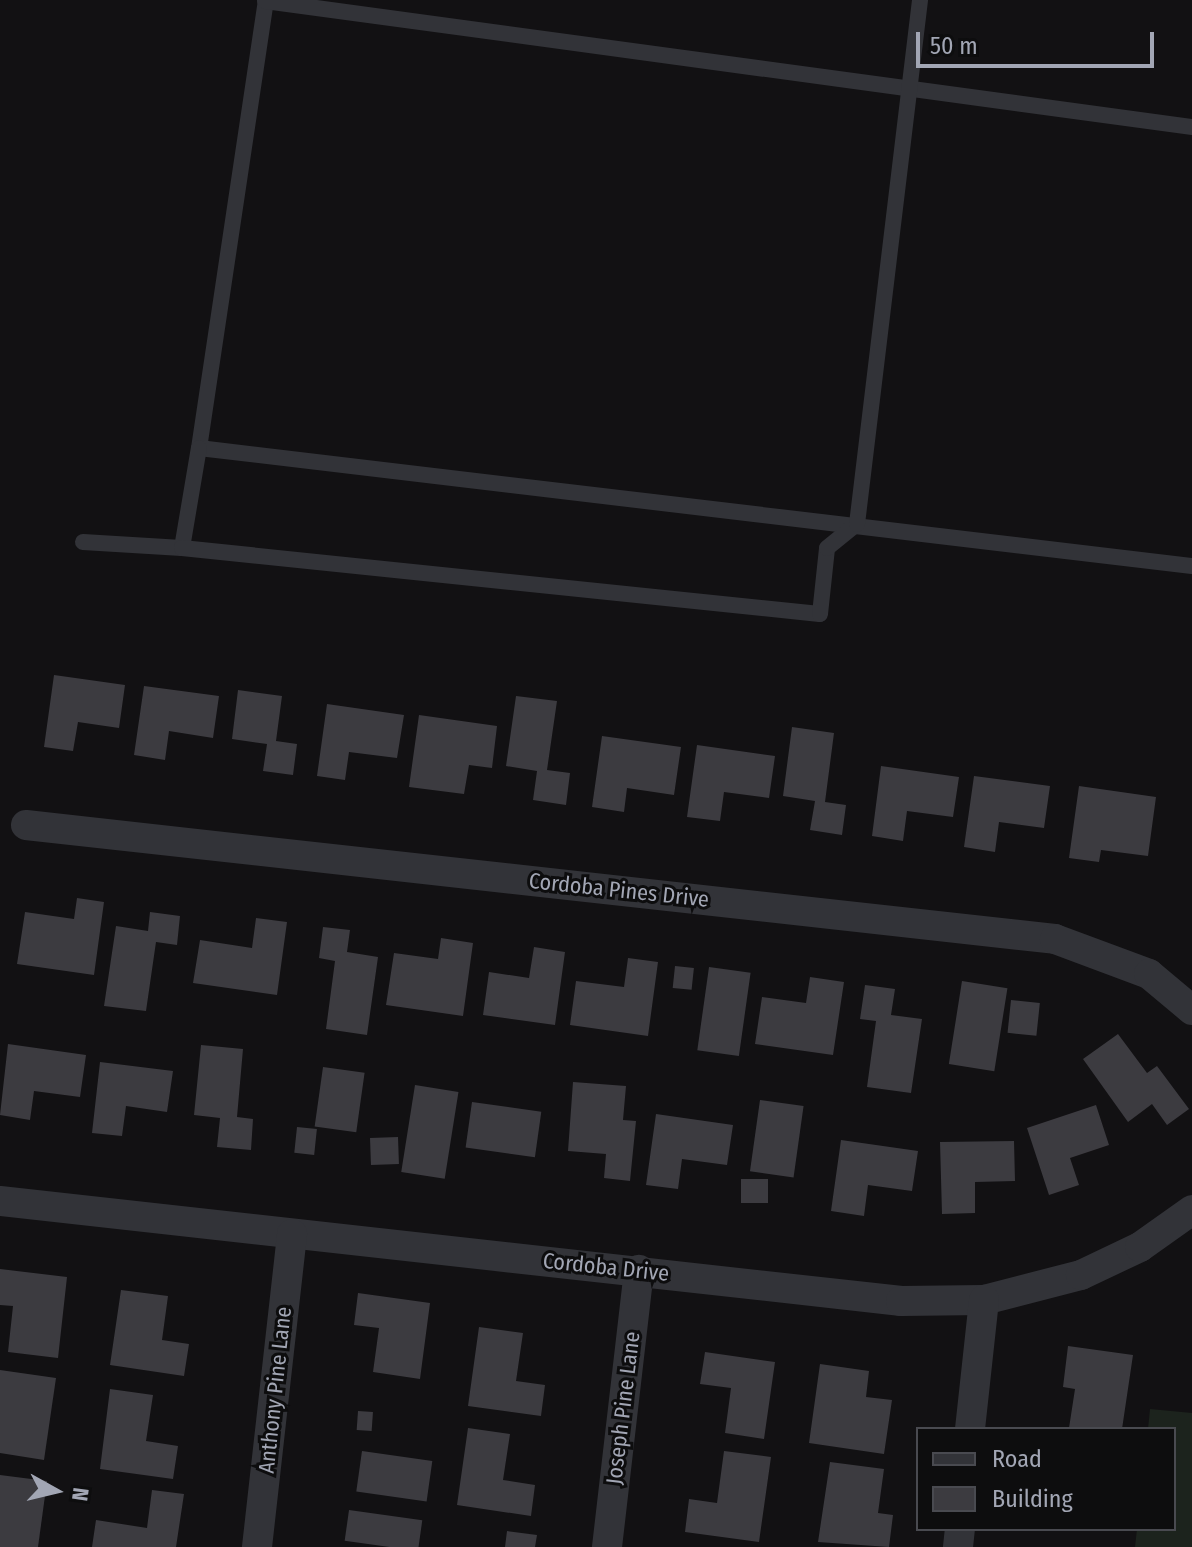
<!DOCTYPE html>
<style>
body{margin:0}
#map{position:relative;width:1192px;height:1547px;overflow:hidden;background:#121113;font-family:"Fira Sans Condensed",sans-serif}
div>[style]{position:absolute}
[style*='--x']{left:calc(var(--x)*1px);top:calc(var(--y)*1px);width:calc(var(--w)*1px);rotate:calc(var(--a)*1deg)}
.green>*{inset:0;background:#1c231d}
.building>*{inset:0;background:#3c3b40;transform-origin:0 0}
.service>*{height:16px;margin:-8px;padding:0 8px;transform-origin:8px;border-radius:8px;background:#323338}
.minor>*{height:30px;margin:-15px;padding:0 15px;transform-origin:15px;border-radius:15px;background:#323338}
span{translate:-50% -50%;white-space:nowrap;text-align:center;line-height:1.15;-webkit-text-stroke:6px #0d0d0e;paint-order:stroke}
.street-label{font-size:22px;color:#a2a6b4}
.legend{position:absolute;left:916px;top:1427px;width:260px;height:104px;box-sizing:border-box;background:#0d0d0e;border:2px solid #494a50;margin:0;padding:10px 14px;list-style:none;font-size:24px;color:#a2a6b4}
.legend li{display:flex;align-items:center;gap:16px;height:40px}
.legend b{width:40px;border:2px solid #494a50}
.north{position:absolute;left:16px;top:1451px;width:80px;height:80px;-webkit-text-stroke:6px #0d0d0e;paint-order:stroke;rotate:98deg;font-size:22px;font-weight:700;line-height:32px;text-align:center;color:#a2a6b4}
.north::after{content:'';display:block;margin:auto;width:28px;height:36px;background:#a2a6b4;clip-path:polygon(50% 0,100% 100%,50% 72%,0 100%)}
.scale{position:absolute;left:916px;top:32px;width:238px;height:36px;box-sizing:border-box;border:4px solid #a2a6b4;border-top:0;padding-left:10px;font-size:24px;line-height:28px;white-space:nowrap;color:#a2a6b4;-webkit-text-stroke:6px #0d0d0e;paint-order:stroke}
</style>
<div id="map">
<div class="green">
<i style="clip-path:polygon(1150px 1409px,1192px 1413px,1192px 1547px,1135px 1547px,1137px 1529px,1174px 1529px,1174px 1429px,1148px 1429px)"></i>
</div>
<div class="building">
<i style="clip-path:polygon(54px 675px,125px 685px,119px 728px,78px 722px,73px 751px,44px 747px)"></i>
<i style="clip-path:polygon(144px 686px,219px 696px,213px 738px,169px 731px,165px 760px,134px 755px)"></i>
<i style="clip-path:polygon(238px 690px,282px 696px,276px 741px,297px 744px,293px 775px,263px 771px,267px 744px,232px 739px)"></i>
<i style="clip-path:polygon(516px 696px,557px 701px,547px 770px,570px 773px,566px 805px,533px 800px,537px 771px,506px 766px)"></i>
<i style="clip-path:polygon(327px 704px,404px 715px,397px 758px,349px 752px,345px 780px,317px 776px)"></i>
<i style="clip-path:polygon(419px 715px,497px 726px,492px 768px,469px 765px,464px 794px,409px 787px)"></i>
<i style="clip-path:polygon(792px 727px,834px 733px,825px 802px,846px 805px,842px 835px,810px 830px,815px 801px,783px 796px)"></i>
<i style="clip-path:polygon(602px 736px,681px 747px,674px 795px,627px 788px,624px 812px,592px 807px)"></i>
<i style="clip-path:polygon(697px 745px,775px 756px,769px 798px,724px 792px,720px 821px,687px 817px)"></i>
<i style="clip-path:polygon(881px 766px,959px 777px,953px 817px,907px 811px,903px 841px,872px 836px)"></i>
<i style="clip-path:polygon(974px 776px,1050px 786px,1044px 828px,999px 822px,995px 852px,964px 847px)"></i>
<i style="clip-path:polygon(1079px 786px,1156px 797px,1148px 856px,1101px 850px,1099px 862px,1069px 858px)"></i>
<i style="clip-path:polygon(77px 898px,104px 902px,94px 975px,17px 964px,25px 912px,74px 919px)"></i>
<i style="clip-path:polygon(150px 912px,180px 916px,177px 945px,156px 942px,146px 1011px,104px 1006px,116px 926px,148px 931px)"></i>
<i style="clip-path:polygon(256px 918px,287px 922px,277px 995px,193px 983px,200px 940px,252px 948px)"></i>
<i style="clip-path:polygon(323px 927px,350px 930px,347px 952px,378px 957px,367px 1035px,326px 1029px,335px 961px,319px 958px)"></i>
<i style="clip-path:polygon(441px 938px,473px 943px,463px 1016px,386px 1005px,394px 953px,438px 959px)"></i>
<i style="clip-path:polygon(534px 947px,565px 952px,555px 1025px,483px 1015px,489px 972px,529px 978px)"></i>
<i style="clip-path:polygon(628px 958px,658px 962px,648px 1036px,570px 1025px,576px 981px,624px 987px)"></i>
<i style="left:675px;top:966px;width:19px;height:22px;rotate:6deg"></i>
<i style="left:709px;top:967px;width:42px;height:84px;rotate:8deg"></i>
<i style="clip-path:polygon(810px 977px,844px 982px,833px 1055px,755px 1044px,762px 997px,806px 1003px)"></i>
<i style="left:962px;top:981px;width:46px;height:84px;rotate:9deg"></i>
<i style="clip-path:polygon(865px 985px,895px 989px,891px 1015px,922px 1019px,911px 1093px,867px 1087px,876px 1021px,860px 1019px)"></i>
<i style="left:1011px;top:1000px;width:29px;height:33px;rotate:6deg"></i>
<i style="clip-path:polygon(1118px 1034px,1147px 1073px,1157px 1066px,1189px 1109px,1167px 1125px,1152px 1104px,1128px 1122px,1083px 1059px)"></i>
<i style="clip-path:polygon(8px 1044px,86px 1055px,80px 1097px,34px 1091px,30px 1120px,0 1115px)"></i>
<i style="clip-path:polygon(201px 1045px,243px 1049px,237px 1117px,253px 1119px,251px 1150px,217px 1147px,220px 1118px,194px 1115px)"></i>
<i style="clip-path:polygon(100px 1062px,173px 1071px,167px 1112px,126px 1106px,122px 1136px,92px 1133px)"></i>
<i style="left:323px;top:1067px;width:42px;height:60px;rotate:8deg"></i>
<i style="clip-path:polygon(573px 1082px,626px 1086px,623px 1120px,636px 1121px,630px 1181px,604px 1178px,606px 1154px,568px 1151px)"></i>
<i style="left:415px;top:1085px;width:44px;height:88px;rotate:9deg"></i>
<i style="left:760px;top:1100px;width:44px;height:72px;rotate:8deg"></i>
<i style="left:472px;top:1102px;width:70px;height:46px;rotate:8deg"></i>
<i style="clip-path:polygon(1096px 1105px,1109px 1145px,1070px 1158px,1079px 1185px,1049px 1195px,1027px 1128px)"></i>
<i style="clip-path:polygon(656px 1114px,733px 1125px,727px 1165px,682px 1159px,678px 1189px,646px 1185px)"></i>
<i style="left:297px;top:1127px;width:20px;height:26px;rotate:6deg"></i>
<i style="left:398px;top:1137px;width:27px;height:28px;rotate:88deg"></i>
<i style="clip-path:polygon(841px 1140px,918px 1151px,912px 1191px,868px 1185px,864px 1216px,831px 1211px)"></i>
<i style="clip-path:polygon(1014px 1141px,1015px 1181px,975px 1182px,975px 1213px,942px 1214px,940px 1142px)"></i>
<i style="left:768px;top:1179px;width:24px;height:27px;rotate:90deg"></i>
<i style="clip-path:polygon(0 1269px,67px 1277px,58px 1358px,8px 1352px,13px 1306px,0 1305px)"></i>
<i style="clip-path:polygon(121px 1290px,168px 1296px,162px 1340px,189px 1344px,184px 1376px,110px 1365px)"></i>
<i style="clip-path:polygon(358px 1293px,430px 1303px,420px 1379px,373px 1372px,379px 1328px,354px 1325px)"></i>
<i style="clip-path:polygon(479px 1327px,523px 1333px,516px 1381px,545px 1385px,541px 1416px,468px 1406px)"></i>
<i style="clip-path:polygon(1068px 1346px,1133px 1355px,1122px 1429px,1069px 1428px,1075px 1389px,1063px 1387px)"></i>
<i style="clip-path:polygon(705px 1352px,775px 1362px,764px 1439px,725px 1433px,731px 1388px,700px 1384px)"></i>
<i style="clip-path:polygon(820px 1364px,869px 1371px,866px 1397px,892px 1400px,884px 1454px,809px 1443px)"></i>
<i style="clip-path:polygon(0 1370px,56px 1378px,44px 1460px,0 1453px)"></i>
<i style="clip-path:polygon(110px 1389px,153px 1395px,146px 1441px,178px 1446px,173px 1479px,100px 1469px)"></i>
<i style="left:358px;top:1411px;width:15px;height:19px;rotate:4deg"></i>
<i style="clip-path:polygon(468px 1428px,510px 1434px,503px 1480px,535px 1485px,531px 1516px,457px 1505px)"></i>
<i style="left:362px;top:1451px;width:71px;height:41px;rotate:8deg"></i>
<i style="clip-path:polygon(724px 1451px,771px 1457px,759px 1542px,685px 1532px,689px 1499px,717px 1503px)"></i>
<i style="clip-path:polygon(830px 1462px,884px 1469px,878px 1513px,893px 1515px,889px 1547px,818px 1542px)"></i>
<i style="clip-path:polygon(0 1475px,47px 1481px,38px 1547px,0 1547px)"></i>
<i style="clip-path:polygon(152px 1490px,184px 1494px,176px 1547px,92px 1547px,96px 1520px,147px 1528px)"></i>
<i style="left:349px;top:1510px;width:74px;height:31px;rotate:8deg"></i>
<i style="clip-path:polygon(507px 1531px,537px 1535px,535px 1547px,505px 1547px)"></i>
</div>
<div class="service">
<i style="--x:266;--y:0;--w:453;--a:98.5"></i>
<i style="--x:199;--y:448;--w:1000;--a:6.78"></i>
<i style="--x:265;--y:1;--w:936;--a:7.74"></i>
<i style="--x:83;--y:542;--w:99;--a:3.5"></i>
<i style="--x:182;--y:548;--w:101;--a:-80.4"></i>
<i style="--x:182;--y:548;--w:641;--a:5.91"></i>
<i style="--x:820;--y:614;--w:66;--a:-83.9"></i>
<i style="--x:827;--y:548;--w:38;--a:-39"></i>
<i style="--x:857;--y:524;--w:528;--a:-83.14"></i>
</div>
<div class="minor">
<i style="--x:26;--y:825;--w:1035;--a:6.32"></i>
<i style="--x:1055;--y:939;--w:100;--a:20.4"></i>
<i style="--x:1149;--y:974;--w:56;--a:39.9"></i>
<i style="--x:0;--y:1201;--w:907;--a:6.33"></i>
<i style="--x:901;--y:1301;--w:83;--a:-0.7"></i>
<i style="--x:984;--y:1300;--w:100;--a:-14.5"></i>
<i style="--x:1081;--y:1275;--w:65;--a:-25.4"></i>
<i style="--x:1140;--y:1247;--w:64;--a:-35.4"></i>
<i style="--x:970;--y:1429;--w:130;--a:-83.8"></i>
<i style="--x:257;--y:1547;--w:315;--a:-83.6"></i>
<i style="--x:607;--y:1547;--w:279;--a:-83.4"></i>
<i style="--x:958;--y:1547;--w:18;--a:-84"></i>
</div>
<div class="street-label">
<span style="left:619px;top:890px;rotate:6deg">Cordoba Pines Drive</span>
<span style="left:606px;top:1267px;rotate:6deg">Cordoba Drive</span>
<span style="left:275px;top:1390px;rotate:-84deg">Anthony Pine Lane</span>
<span style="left:623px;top:1408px;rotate:-83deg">Joseph Pine Lane</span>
</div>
<ul class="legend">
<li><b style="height:10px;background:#323338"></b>Road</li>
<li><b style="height:22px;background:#3c3b40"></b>Building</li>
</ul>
<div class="north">N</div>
<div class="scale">50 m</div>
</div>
